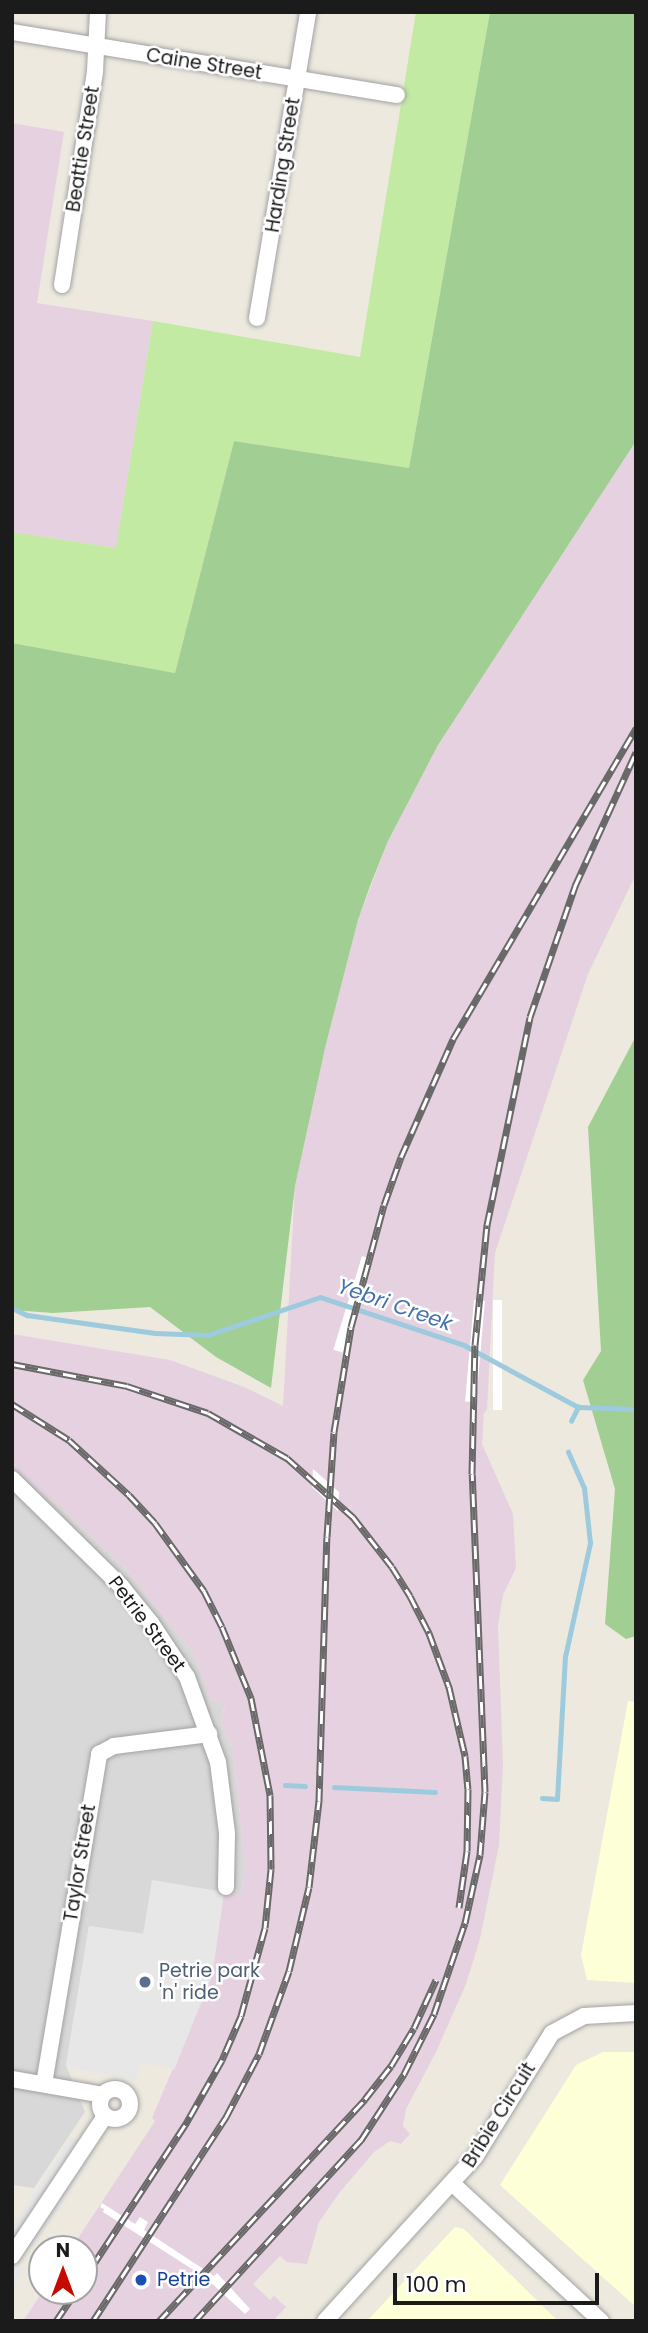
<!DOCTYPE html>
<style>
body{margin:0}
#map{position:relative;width:648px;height:2333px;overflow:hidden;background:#ede9df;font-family:Poppins,sans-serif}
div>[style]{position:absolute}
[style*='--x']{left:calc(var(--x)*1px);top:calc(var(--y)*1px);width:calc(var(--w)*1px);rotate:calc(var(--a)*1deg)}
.residential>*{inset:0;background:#d9d8d8}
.industrial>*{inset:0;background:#e6d1e1}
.education>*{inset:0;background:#fdffd6}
.grass>*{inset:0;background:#c2eaa2}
.forest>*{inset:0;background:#a1ce92}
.parking>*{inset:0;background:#e7e7e7}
.pier>*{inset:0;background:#fff;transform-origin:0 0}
.stream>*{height:4.5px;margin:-2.25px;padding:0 2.25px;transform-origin:2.25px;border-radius:2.25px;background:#9dcbdd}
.roads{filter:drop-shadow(0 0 2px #a2a2a2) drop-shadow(0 0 2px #a2a2a2)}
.street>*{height:16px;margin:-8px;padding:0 8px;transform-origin:8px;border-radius:8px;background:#fff}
.street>.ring{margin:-8px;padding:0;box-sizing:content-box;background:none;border:16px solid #fff;border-radius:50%}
.rail>*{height:7px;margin-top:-3.5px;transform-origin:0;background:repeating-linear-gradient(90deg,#fff 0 13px,#696969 0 26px);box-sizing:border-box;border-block:2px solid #696969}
.dots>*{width:19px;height:19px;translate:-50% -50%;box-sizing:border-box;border:4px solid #fff;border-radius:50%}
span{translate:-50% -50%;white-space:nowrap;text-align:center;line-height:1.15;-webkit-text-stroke:5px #fff;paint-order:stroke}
.street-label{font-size:19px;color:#1b1b1b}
.service-label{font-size:19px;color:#4e5e75}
.left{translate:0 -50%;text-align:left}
.transit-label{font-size:19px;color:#164399}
.water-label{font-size:21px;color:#4573ad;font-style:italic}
.frame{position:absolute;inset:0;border:14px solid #1b1b1b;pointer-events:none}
.north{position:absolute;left:28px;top:2235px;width:70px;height:70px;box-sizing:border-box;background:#fff;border:2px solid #a4a4a4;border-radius:50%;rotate:0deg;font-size:19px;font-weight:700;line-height:28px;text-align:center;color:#1b1b1b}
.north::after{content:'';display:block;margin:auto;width:24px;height:32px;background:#c50b00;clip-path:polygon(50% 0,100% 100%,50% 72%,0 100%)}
.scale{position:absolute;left:393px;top:2273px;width:206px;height:32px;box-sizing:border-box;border:4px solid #1b1b1b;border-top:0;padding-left:9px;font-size:21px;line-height:24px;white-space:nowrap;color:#1b1b1b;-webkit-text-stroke:5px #fff;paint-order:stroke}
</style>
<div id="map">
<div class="residential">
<i style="clip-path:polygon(12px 1463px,125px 1568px,193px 1653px,213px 1702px,225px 1702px,221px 1723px,233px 1749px,246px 1870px,241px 1895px,153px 1881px,144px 1934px,89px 1926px,66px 2065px,85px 2112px,34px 2188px,12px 2185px)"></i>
</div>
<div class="industrial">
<i style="clip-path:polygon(12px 123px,64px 132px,37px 303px,153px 321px,116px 548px,12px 532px)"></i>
<i style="clip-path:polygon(636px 441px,636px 874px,588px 974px,495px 1253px,487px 1410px,484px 1413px,482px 1444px,513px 1514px,516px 1568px,503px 1595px,498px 1625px,503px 1765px,499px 1845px,480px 1939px,466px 1984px,437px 2050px,406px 2109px,403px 2126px,410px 2134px,401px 2144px,390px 2141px,374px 2152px,340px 2192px,319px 2222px,307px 2264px,287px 2262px,280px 2256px,253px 2284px,270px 2300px,274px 2296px,286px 2307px,273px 2321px,23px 2321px,43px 2291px,84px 2291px,84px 2249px,71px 2249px,155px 2121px,152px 2118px,212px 1976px,224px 1892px,241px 1895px,246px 1870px,233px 1749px,221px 1723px,225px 1703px,213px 1702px,193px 1653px,125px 1568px,12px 1463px,12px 1334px,170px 1360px,244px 1387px,283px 1406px,295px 1186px,326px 1044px,358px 920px,388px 841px,438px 745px)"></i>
</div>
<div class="education">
<i style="clip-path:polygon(628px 1701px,636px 1702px,636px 1983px,587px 1980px,581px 1955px)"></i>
<i style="clip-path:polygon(603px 2052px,636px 2052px,636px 2307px,500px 2185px,576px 2065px)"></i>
<i style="clip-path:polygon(455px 2227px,464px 2229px,558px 2321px,367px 2321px)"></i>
</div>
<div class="grass">
<i style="clip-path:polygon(416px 12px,490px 12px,409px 468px,234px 441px,175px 673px,12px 643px,12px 532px,116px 548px,153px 321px,360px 357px)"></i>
</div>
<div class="forest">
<i style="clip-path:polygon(490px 12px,636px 12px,636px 441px,438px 745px,388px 841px,370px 886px,358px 920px,326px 1044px,295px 1186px,271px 1388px,216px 1357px,150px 1307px,53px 1313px,12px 1310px,12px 643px,175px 673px,234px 441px,409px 468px)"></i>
<i style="clip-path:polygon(636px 1036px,636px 1636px,626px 1639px,605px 1624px,615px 1489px,583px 1380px,601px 1351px,588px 1127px)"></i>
</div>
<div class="parking">
<i style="clip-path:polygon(152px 1880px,224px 1892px,212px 1976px,174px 2070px,157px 2063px,155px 2067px,142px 2062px,135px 2081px,66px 2066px,89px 1926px,143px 1934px)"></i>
<i style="clip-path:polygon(71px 2137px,94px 2153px,34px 2246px,26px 2249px,16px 2264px,24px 2270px,12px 2288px,15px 2241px,12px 2227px)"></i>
</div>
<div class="pier">
<i style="left:362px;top:1256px;width:10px;height:98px;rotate:17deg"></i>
<i style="left:474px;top:1300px;width:11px;height:102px;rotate:5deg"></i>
<i style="left:493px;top:1300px;width:9px;height:110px"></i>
<i style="clip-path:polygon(313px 1469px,339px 1492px,338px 1511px,312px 1487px)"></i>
<i style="clip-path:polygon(102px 2203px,135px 2224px,140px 2217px,148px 2222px,144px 2230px,214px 2276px,217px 2273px,250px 2309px,245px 2314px,206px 2278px,103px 2212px,104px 2209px,100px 2207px)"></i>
</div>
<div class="stream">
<i style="--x:12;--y:1308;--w:17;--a:25"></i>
<i style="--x:27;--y:1315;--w:129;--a:8"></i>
<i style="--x:155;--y:1333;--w:53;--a:2.2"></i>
<i style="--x:208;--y:1335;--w:118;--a:-18.7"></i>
<i style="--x:320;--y:1297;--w:152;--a:18.4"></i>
<i style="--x:464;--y:1345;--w:130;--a:28.5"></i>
<i style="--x:578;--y:1407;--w:58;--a:2"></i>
<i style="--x:571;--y:1421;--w:16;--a:-63"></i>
<i style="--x:285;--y:1785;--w:20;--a:3"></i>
<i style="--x:334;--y:1787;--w:101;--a:2.8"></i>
<i style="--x:542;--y:1798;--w:15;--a:4"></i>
<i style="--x:557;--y:1799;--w:142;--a:-86.8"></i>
<i style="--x:565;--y:1657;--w:117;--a:-77.6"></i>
<i style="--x:590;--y:1543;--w:55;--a:-96.2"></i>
<i style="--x:584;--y:1488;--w:39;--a:-114"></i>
</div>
<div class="roads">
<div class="street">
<i style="--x:12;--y:32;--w:390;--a:9.3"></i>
<i style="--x:62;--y:285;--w:217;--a:-81.2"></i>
<i style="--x:95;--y:71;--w:59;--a:-87.1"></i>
<i style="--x:257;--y:318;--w:310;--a:-80.5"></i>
<i style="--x:12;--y:1479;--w:153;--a:44.5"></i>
<i style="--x:121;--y:1586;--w:48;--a:51"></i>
<i style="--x:151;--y:1623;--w:65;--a:56.3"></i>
<i style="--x:187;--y:1677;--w:90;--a:70"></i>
<i style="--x:218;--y:1762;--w:72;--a:82.8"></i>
<i style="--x:227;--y:1833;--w:54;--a:91.1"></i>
<i style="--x:12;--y:2079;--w:92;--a:10"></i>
<i style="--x:44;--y:2084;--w:335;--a:-80.5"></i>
<i style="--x:99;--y:1754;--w:17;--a:-28"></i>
<i style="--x:114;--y:1746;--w:96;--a:-7.2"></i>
<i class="ring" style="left:100px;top:2089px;width:14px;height:14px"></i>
<i style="--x:453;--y:2184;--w:202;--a:42.8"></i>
<i style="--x:12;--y:2256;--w:168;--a:-56.4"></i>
<i style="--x:325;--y:2321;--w:222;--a:-47.6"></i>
<i style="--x:475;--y:2157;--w:146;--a:-58.2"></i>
<i style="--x:552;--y:2033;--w:36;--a:-28"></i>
<i style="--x:584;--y:2016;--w:52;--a:-3.3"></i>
</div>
</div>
<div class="rail">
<i style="--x:12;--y:1364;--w:117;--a:10.8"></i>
<i style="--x:127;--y:1386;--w:85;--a:18.4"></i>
<i style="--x:208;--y:1413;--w:91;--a:29.7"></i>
<i style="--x:287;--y:1458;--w:89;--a:41.8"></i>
<i style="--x:353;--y:1517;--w:63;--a:52"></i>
<i style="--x:392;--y:1567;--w:34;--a:58"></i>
<i style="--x:410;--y:1596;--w:42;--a:62.8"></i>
<i style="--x:429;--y:1633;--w:58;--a:69.7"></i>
<i style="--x:449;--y:1687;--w:71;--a:76.9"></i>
<i style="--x:465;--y:1756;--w:33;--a:85"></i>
<i style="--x:468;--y:1789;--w:62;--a:90.9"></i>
<i style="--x:467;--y:1851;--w:57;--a:98.1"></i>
<i style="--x:12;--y:1404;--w:67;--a:32.3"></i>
<i style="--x:69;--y:1440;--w:81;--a:42.5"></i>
<i style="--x:129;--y:1495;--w:38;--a:47"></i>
<i style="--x:155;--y:1523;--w:84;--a:54.2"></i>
<i style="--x:204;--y:1591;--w:40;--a:63.4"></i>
<i style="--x:222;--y:1627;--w:77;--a:67.8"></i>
<i style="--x:251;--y:1698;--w:99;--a:78.9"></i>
<i style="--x:270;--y:1795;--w:74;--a:89.2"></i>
<i style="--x:271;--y:1869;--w:59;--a:95.8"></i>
<i style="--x:265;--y:1928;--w:91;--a:105.3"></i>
<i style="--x:241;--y:2016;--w:48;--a:113.4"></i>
<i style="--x:222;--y:2060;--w:75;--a:119.6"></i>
<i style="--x:185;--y:2125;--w:184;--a:123.3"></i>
<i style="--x:56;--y:2321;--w:36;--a:-56"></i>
<i style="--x:93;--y:2321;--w:244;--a:-56.9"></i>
<i style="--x:226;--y:2117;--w:71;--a:-62.4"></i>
<i style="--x:259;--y:2054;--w:88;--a:-70.1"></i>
<i style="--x:289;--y:1971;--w:86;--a:-76.6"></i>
<i style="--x:309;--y:1887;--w:87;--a:-83.4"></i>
<i style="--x:319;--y:1801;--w:264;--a:-88.3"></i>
<i style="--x:327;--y:1537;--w:105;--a:-86.2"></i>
<i style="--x:334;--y:1432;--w:106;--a:-80.8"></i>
<i style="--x:351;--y:1327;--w:126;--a:-74.9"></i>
<i style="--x:384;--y:1205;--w:51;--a:-70.5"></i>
<i style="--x:401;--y:1157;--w:129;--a:-66.2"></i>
<i style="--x:453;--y:1039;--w:361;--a:-59.5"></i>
<i style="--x:159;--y:2321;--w:303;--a:-47.1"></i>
<i style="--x:365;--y:2099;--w:42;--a:-51.8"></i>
<i style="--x:391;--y:2066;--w:44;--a:-58.8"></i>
<i style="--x:414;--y:2028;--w:53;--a:-65.4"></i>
<i style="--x:195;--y:2321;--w:246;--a:-47.5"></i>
<i style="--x:361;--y:2140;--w:79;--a:-56.9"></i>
<i style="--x:404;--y:2074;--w:67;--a:-63.4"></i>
<i style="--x:434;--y:2014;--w:96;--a:-71.2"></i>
<i style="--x:465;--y:1923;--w:70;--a:-77.6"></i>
<i style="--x:480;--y:1855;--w:63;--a:-85.5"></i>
<i style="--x:485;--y:1792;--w:318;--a:-92.3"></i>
<i style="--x:472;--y:1474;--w:129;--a:-88.7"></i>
<i style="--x:475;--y:1345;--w:121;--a:-84.3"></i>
<i style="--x:487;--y:1225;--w:212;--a:-78.3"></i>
<i style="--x:530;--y:1017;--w:139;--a:-71"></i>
<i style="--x:575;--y:886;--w:147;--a:-65.5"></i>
</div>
<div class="dots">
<i style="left:145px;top:1982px;background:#5c6f8a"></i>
<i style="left:141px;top:2280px;background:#1a4fb4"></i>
</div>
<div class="street-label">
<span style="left:204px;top:64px;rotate:9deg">Caine Street</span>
<span style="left:83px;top:149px;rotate:-81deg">Beattie Street</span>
<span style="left:283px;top:165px;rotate:-81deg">Harding Street</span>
<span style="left:147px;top:1624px;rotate:53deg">Petrie Street</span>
<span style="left:80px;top:1863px;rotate:-81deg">Taylor Street</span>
<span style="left:499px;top:2115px;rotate:-58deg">Bribie Circuit</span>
</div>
<div class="service-label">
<span class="left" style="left:159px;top:1982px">Petrie park<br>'n' ride</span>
</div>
<div class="transit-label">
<span class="left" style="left:157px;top:2280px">Petrie</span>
</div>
<div class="water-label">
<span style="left:395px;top:1305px;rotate:19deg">Yebri Creek</span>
</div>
<div class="frame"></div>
<div class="north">N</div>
<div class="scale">100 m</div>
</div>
